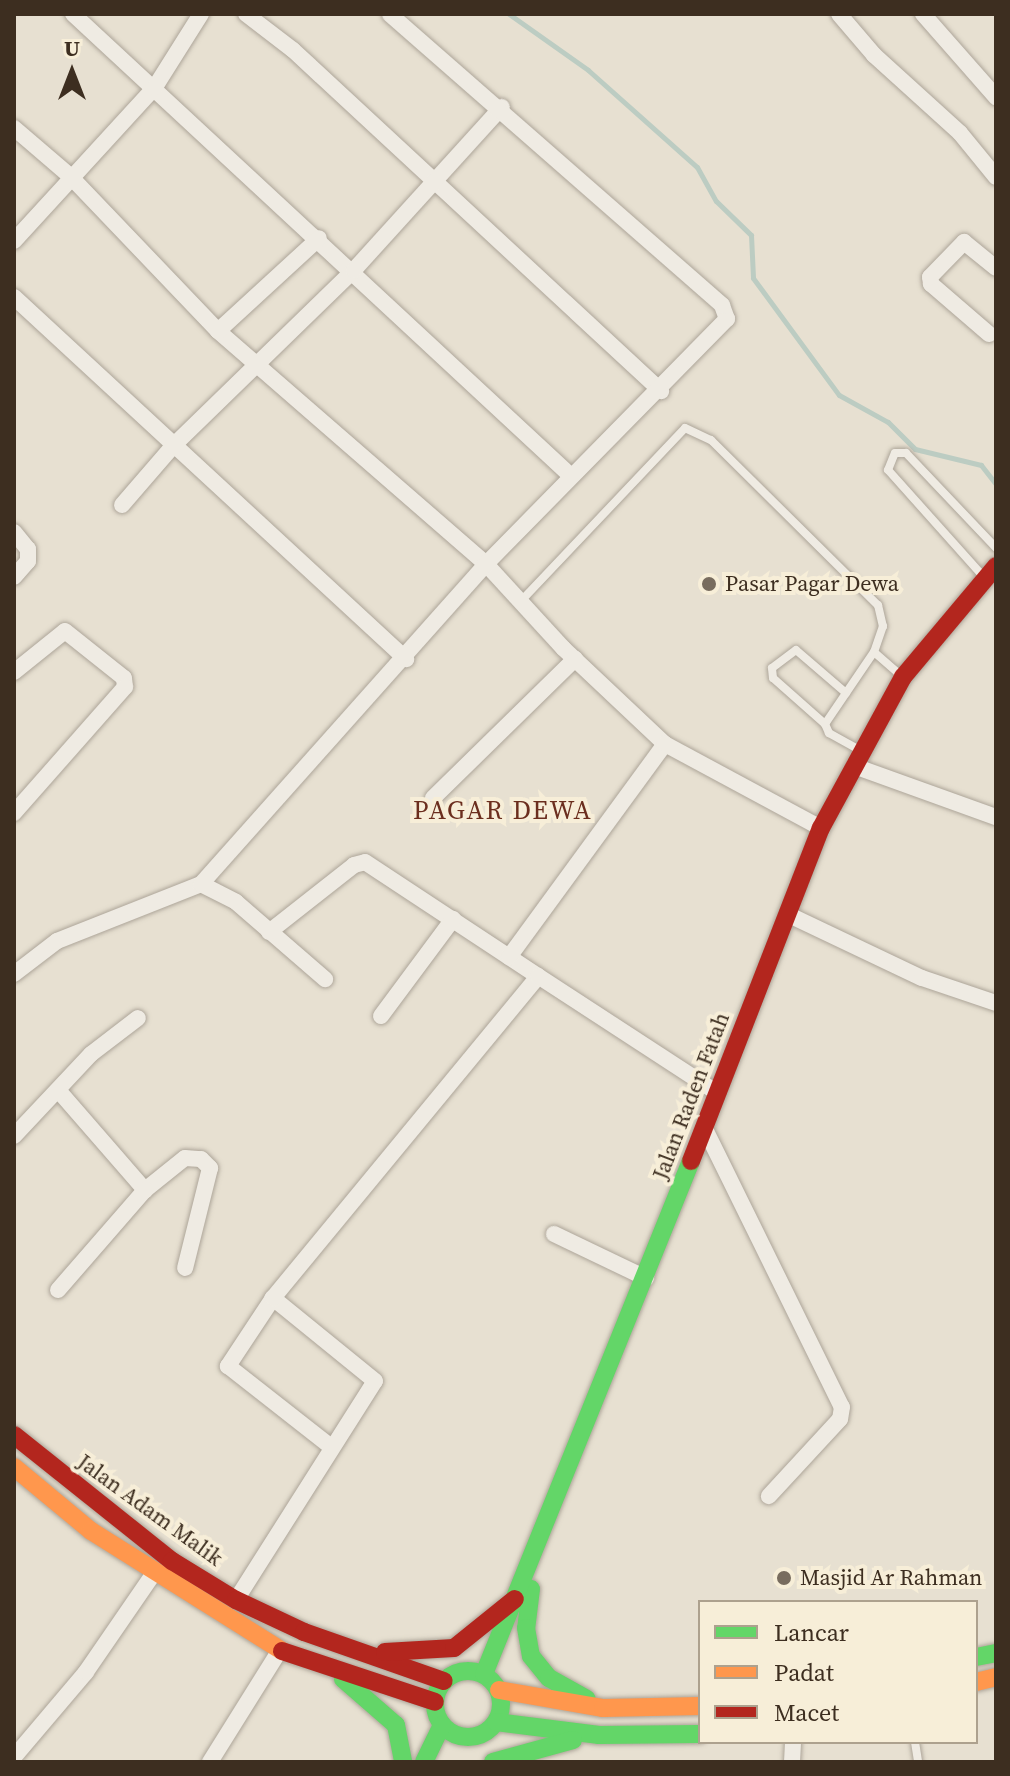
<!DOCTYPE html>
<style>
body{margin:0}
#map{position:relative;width:1010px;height:1776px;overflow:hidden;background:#e7e0d1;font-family:"Source Serif 4",serif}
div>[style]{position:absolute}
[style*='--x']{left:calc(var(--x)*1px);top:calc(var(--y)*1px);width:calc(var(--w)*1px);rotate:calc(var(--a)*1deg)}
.stream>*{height:5px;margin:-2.5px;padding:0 2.5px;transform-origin:2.5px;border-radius:2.5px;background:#bcccc2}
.roads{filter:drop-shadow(0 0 2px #ada599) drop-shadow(0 0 2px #ada599)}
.lane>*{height:8px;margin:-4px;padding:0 4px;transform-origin:4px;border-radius:4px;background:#efebe3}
.street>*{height:16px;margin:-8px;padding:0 8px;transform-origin:8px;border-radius:8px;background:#efebe3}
.fast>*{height:18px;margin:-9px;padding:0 9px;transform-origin:9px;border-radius:9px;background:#63d668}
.fast>.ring{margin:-9px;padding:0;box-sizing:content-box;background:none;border:18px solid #63d668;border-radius:50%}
.slow>*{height:18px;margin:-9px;padding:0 9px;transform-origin:9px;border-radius:9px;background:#ff974d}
.jam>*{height:18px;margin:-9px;padding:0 9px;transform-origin:9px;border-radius:9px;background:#b3261e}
.dots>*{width:22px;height:22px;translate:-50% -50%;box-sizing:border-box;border:4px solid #f7eed8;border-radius:50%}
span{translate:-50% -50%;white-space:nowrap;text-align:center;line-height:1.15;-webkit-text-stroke:8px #f7eed8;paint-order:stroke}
.poi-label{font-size:22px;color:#3d2e20}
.left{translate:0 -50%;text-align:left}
.street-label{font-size:22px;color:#3d2e20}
.quarter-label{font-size:26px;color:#6b2e1e;letter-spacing:2px}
.frame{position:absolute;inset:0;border:16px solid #3d2e20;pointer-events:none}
.legend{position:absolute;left:698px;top:1600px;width:280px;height:144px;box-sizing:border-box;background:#f7eed8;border:2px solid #ada18e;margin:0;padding:10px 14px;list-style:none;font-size:24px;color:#3d2e20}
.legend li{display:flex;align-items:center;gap:16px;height:40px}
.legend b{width:40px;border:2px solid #ada18e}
.north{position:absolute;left:32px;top:32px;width:80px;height:80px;-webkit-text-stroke:6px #f7eed8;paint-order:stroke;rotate:0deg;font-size:22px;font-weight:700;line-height:32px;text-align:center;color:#3d2e20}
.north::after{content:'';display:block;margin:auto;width:28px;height:36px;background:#3d2e20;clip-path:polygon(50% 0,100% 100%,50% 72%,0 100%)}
</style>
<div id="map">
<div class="stream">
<i style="--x:509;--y:14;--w:97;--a:35.3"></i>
<i style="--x:588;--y:70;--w:146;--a:41.7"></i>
<i style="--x:697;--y:167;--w:39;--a:61"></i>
<i style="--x:716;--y:201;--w:49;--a:44.2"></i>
<i style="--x:751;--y:235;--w:43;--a:87.3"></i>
<i style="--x:753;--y:278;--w:145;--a:53.7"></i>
<i style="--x:839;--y:395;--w:56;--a:28.9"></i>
<i style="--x:888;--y:422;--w:38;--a:45"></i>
<i style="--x:915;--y:449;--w:68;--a:13.6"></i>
<i style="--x:981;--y:465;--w:24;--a:52"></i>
</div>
<div class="roads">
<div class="lane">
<i style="--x:982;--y:575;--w:141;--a:-131.8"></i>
<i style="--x:888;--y:470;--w:18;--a:-68"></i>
<i style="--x:895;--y:453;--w:11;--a:0"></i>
<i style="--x:906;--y:453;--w:131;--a:46.5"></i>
<i style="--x:521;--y:601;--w:238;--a:-46.5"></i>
<i style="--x:685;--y:428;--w:29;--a:25"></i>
<i style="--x:711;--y:440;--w:235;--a:44.7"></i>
<i style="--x:878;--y:605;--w:22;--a:77"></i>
<i style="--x:883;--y:626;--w:28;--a:109"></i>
<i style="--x:874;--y:652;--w:30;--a:41"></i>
<i style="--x:825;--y:724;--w:69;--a:-138.5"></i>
<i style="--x:773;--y:678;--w:10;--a:-96"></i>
<i style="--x:772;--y:668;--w:30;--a:-37"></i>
<i style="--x:796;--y:650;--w:66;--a:40.7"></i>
<i style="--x:856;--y:748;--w:31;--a:-151"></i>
<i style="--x:829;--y:733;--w:10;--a:-114"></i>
<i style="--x:825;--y:724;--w:87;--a:-55.8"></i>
<i style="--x:915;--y:1742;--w:20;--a:81"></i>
</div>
<div class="street">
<i style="--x:73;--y:14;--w:679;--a:42.85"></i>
<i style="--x:246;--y:14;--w:59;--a:37.5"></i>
<i style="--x:293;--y:50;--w:502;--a:42.82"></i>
<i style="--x:839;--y:14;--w:54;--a:49.5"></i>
<i style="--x:874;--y:55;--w:116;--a:42.2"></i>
<i style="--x:960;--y:133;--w:57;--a:50.7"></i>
<i style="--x:923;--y:14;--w:111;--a:48.7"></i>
<i style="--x:14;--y:128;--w:74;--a:40.6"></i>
<i style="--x:70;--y:176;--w:214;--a:46.3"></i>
<i style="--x:218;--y:331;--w:355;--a:41"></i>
<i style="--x:486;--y:564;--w:114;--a:47.5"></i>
<i style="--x:563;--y:648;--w:140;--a:43.3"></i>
<i style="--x:14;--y:241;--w:209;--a:-47.5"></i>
<i style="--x:155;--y:87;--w:86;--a:-57.8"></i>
<i style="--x:14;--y:297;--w:534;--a:42.72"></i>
<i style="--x:218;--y:331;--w:137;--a:-42.6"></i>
<i style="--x:989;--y:334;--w:77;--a:-139.2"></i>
<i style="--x:931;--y:284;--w:7;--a:-98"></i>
<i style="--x:930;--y:277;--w:49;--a:-45.8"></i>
<i style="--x:964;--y:242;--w:41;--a:39.1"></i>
<i style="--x:122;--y:505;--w:78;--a:-49.2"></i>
<i style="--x:173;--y:446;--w:252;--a:-44.2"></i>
<i style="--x:354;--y:270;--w:220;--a:-47.8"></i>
<i style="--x:14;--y:532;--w:22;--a:51"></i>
<i style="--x:28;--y:549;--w:12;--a:90"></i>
<i style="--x:28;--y:561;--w:21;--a:131"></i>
<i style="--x:14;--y:672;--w:65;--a:-38.8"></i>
<i style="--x:65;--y:631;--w:75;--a:38.5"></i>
<i style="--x:124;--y:678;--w:9;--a:84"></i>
<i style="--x:125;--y:687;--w:168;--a:131.4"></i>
<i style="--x:854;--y:766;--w:151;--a:19.8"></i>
<i style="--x:433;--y:798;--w:199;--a:-44.4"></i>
<i style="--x:201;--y:884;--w:39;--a:27"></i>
<i style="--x:236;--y:902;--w:118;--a:40.9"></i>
<i style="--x:787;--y:914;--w:149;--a:25.4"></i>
<i style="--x:922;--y:978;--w:78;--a:18.7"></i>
<i style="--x:269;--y:932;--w:108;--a:-38.2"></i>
<i style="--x:354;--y:865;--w:11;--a:-15"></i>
<i style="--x:365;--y:862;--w:207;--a:33.4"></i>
<i style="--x:509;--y:957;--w:264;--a:-53.8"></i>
<i style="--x:665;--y:744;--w:177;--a:28.3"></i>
<i style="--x:14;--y:974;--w:54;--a:-37.5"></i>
<i style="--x:57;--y:941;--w:155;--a:-21.6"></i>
<i style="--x:201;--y:884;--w:429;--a:-48.3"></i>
<i style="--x:486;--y:564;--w:344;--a:-45.5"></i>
<i style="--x:727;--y:319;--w:15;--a:-110"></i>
<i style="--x:722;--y:305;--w:441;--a:-138.8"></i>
<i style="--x:381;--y:1016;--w:121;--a:-53.4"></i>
<i style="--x:58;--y:1090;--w:133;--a:49"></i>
<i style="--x:145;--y:1190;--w:51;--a:-38.7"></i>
<i style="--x:185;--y:1158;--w:16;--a:4"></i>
<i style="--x:201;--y:1159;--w:13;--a:45"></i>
<i style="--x:210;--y:1168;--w:103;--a:104"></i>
<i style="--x:704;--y:1127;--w:312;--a:63.8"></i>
<i style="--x:842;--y:1407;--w:12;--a:99"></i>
<i style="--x:840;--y:1419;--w:105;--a:132.7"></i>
<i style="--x:14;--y:1136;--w:112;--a:-46.8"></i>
<i style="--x:91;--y:1054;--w:59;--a:-37.5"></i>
<i style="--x:554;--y:1234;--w:102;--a:25.6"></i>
<i style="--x:58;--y:1290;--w:133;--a:-49"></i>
<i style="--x:273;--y:1298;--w:82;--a:123.5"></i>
<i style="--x:228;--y:1366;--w:130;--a:38.1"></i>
<i style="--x:236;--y:1600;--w:259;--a:-57.6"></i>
<i style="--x:375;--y:1381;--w:132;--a:-140.9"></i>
<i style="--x:273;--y:1298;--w:417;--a:-50.5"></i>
<i style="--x:538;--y:976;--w:212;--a:33.1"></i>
<i style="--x:14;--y:1757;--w:111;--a:-49.7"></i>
<i style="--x:86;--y:1672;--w:120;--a:-55.5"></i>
<i style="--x:210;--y:1762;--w:132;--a:-58"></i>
<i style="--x:792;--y:1762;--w:20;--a:-87"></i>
</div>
<div class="fast">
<i style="--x:531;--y:1589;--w:39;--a:97"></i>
<i style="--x:526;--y:1628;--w:28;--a:80"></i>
<i style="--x:531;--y:1656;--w:28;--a:51"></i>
<i style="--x:549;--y:1678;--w:43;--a:28.9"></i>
<i style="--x:976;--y:1657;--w:20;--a:-11"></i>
<i class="ring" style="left:435px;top:1671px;width:48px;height:48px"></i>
<i style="--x:484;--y:1674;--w:553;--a:-68.03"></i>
<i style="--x:343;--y:1679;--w:70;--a:41"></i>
<i style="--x:396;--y:1725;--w:38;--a:79"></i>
<i style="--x:496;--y:1722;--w:104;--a:7.2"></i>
<i style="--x:599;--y:1735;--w:101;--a:-0.6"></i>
<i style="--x:424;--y:1762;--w:41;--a:-64.1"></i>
<i style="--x:493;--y:1762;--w:83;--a:-15.4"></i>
</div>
<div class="slow">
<i style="--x:14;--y:1467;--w:100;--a:39.7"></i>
<i style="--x:91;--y:1531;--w:226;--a:32.1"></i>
<i style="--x:976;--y:1682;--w:21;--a:-14"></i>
<i style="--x:499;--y:1690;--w:106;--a:9.8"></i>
<i style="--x:603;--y:1708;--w:97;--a:-1.2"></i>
</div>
<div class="jam">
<i style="--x:691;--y:1161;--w:357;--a:-68.7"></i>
<i style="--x:821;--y:828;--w:172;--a:-61.5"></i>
<i style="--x:903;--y:677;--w:145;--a:-50"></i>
<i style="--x:14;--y:1435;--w:202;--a:38.6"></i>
<i style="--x:172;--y:1561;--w:75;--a:31.4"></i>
<i style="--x:236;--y:1600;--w:75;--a:25.2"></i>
<i style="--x:304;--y:1632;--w:148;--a:19.3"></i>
<i style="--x:282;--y:1651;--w:161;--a:18.4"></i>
<i style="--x:385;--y:1652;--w:69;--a:-3.3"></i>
<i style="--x:454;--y:1648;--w:78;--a:-38.8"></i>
</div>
</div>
<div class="dots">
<i style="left:709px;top:584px;background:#786c5e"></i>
<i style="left:784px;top:1578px;background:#786c5e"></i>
</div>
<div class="poi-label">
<span class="left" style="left:725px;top:584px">Pasar Pagar Dewa</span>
<span class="left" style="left:800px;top:1578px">Masjid Ar Rahman</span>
</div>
<div class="street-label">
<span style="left:691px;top:1096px;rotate:-69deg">Jalan Raden Fatah</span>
<span style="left:150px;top:1510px;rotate:36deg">Jalan Adam Malik</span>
</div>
<div class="quarter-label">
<span style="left:503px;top:811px">PAGAR DEWA</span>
</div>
<div class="frame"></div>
<ul class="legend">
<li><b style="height:10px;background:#63d668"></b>Lancar</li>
<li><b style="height:10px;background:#ff974d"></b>Padat</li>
<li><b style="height:10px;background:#b3261e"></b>Macet</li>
</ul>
<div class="north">U</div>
</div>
